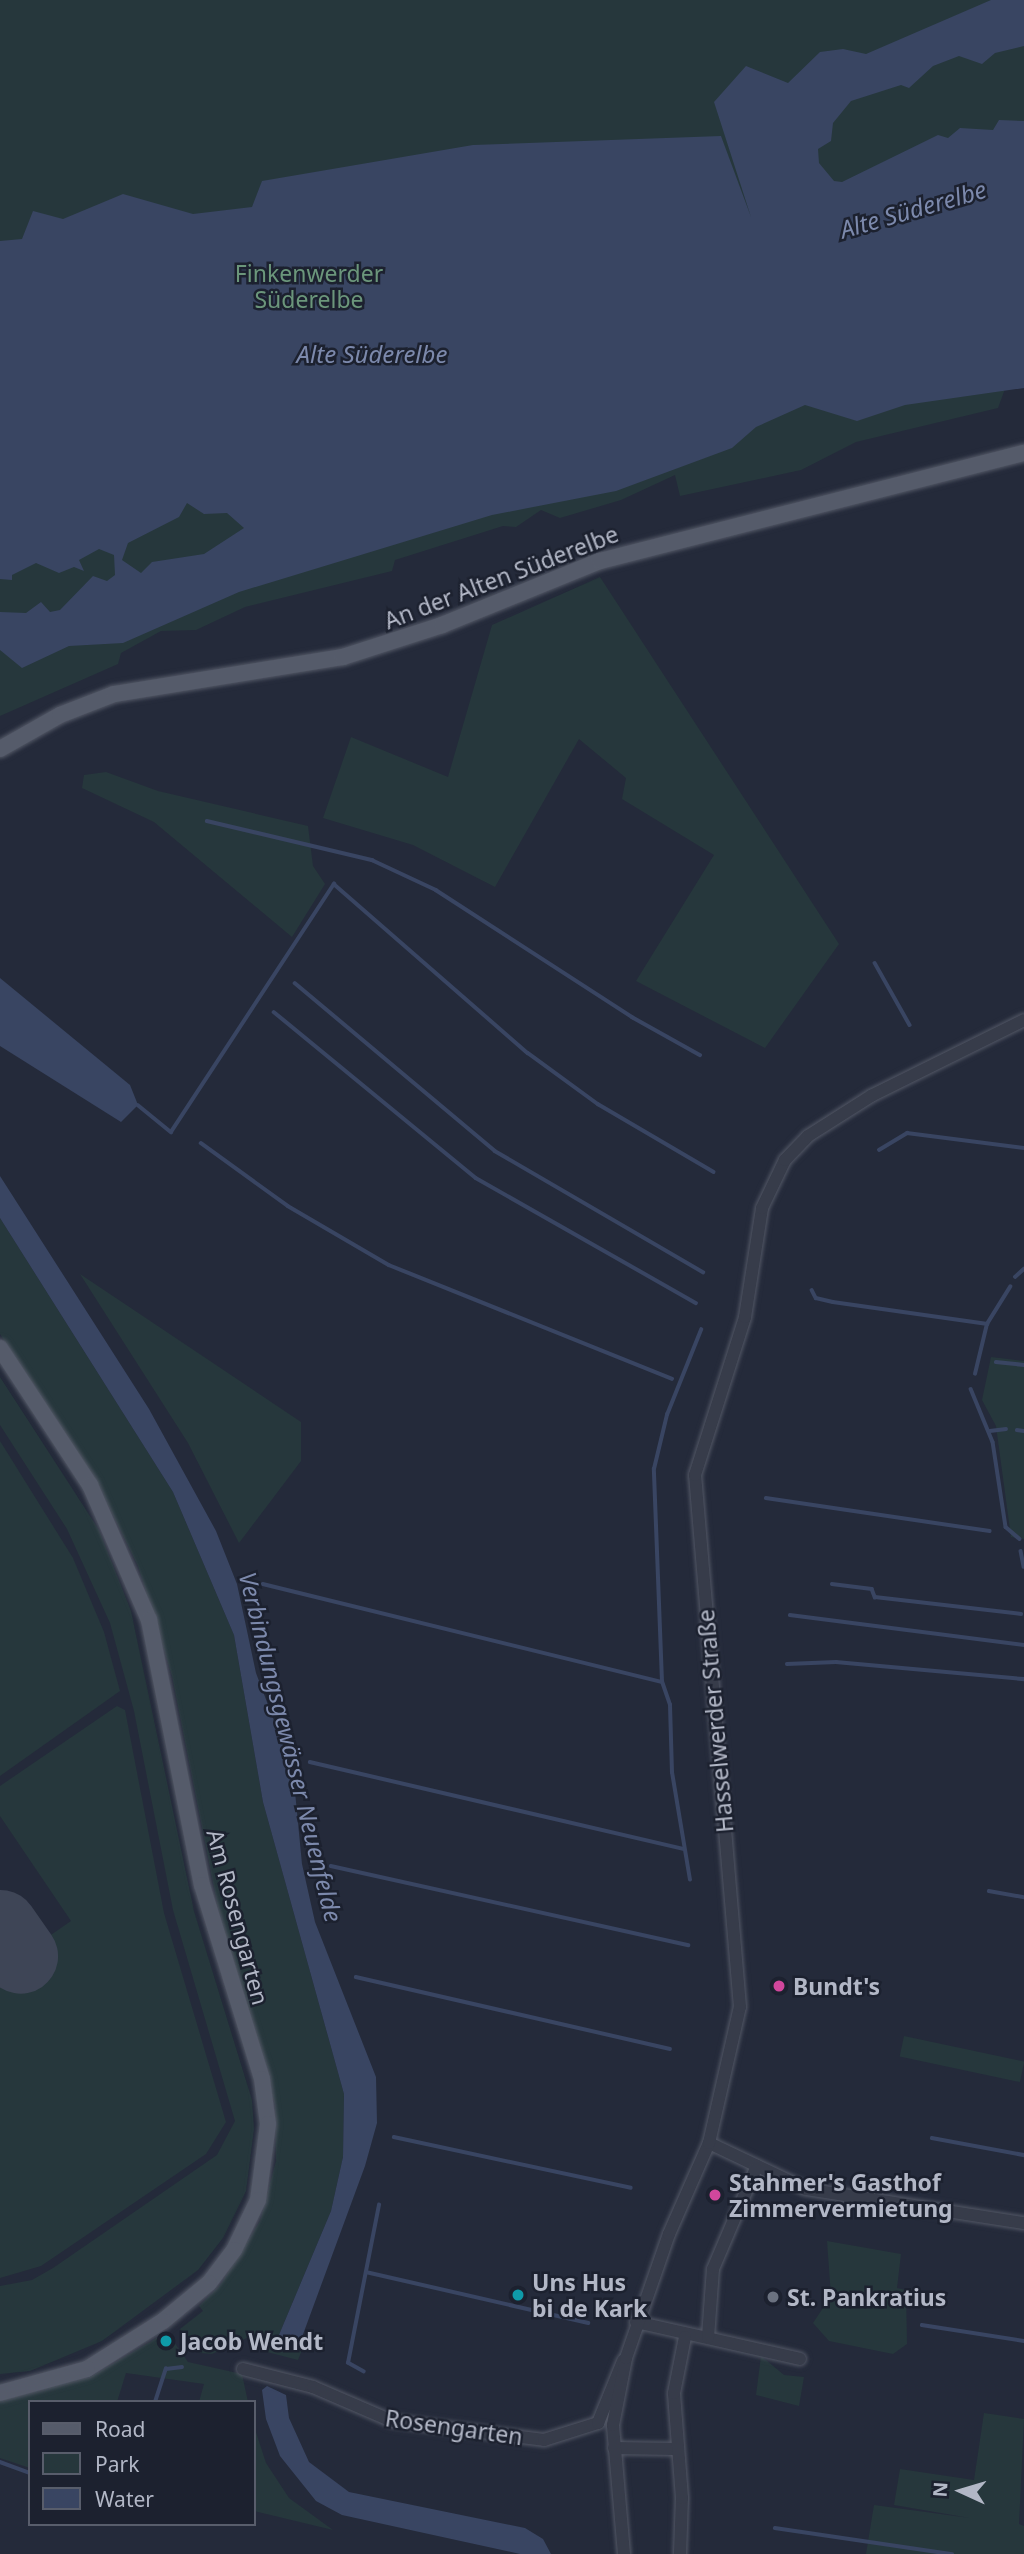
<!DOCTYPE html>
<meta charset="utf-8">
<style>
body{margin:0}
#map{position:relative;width:1024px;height:2554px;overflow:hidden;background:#242a3a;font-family:"Noto Sans",sans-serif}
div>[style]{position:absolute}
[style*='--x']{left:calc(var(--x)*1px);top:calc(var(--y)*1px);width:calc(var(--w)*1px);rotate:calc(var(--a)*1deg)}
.green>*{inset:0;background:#26373c;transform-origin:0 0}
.water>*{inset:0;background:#394562}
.stream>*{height:3.5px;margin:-1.75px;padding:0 1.75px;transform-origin:1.75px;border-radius:1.75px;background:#394562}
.runway>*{height:75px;margin:-37.5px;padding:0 37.5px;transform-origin:37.5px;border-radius:37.5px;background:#3e4556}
.roads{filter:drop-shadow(0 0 2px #525765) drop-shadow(0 0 2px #525765)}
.minor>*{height:12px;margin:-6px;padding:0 6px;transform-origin:6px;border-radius:6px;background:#373c4a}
.major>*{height:16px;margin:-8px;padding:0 8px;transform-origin:8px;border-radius:8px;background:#555b6a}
.dots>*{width:19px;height:19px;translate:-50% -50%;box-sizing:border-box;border:4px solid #1c212f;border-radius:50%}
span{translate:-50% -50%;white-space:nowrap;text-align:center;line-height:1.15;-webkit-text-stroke:5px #1c212f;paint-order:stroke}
.park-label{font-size:23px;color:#6b967b}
.street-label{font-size:23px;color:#b2b7c6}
.poi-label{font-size:23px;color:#b2b7c6;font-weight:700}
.left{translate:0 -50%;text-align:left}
.water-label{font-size:24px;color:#7c89ac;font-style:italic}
.legend{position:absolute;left:28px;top:2400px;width:228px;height:126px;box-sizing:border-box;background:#1c212f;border:2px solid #585d6b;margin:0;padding:9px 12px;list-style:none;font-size:21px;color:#b2b7c6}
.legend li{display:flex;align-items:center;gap:14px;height:35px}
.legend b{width:35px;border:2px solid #585d6b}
.north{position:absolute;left:926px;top:2456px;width:70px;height:70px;-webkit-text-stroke:5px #1c212f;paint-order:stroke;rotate:274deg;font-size:19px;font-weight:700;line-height:28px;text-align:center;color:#b2b7c6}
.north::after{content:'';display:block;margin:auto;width:24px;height:32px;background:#b2b7c6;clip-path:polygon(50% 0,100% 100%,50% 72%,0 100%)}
</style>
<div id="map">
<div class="green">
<i style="clip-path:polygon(0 0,1024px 0,1024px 384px,1005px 389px,998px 408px,856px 442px,801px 470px,680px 496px,675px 475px,621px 500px,560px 518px,541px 510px,516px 527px,503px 526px,395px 560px,392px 571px,245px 607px,196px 630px,161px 631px,121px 653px,118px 664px,0 716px)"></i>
<i style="clip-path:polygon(600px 577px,839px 944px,765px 1048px,636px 981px,714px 855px,622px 799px,626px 778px,579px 739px,495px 887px,413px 845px,323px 818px,351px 737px,448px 777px,492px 625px)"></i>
<i style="clip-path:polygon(106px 772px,158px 791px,308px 826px,313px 866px,325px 884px,292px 937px,154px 822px,82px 788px,84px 775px)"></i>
<i style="clip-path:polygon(0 1218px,173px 1492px,234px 1635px,263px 1802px,344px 2094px,343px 2157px,331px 2211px,276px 2342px,276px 2348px,302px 2350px,298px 2360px,267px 2352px,263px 2343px,249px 2337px,212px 2354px,200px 2353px,180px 2329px,203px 2311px,199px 2306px,220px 2285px,260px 2221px,276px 2161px,275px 2105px,225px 1943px,172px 1676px,138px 1566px,99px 1487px,0 1334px)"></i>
<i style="clip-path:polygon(80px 1274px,301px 1422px,301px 1461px,239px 1543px,188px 1443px)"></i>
<i style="clip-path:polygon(991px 1357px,1024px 1361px,1024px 1539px,1011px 1537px,996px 1426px,982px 1400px)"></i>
<i style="clip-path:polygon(0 1377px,99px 1530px,131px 1611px,194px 1911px,252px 2100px,254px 2129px,246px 2191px,223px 2238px,198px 2270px,102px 2341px,30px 2371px,0 2374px,0 2286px,32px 2280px,53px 2268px,217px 2155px,235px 2121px,173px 1910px,134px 1711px,110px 1623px,67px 1529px,0 1425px)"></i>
<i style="clip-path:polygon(0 1441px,73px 1558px,104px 1632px,120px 1691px,0 1776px)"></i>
<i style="clip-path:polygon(117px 1706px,125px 1710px,164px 1913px,226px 2122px,206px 2154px,41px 2266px,0 2278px,0 1970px,71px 1921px,0 1816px,0 1786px)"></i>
<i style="left:904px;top:2036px;width:123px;height:21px;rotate:12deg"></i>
<i style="clip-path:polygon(827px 2241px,901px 2254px,897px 2288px,906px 2290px,907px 2344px,893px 2354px,829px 2341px,813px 2323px,831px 2296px)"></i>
<i style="clip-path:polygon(167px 2332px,188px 2362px,242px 2374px,248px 2402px,199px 2402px,204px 2384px,126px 2373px,117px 2402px,30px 2402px,30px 2468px,0 2458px,0 2399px,90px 2377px)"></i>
<i style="clip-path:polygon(761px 2356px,784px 2375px,804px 2377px,799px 2406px,756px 2395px)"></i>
<i style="clip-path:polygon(984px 2413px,1024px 2419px,1019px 2524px,1024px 2526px,1024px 2554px,866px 2554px,874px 2505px,970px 2518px,894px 2505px,900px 2469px,974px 2480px)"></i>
<i style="clip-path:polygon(254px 2426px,266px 2463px,289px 2498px,333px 2530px,254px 2511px)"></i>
</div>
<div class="water">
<i style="clip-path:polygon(evenodd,991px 0,1024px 0,1024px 46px,995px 53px,982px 64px,959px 56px,933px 66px,909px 88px,901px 85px,851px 101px,833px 123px,831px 141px,818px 149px,819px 163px,834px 181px,842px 182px,938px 135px,948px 138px,960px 128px,993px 130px,999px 120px,1024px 121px,1024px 388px,905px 405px,857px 421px,805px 405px,756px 427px,732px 448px,616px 491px,492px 515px,239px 592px,123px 643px,69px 646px,22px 668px,0 650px,0 612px,26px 613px,41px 602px,50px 612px,60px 610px,93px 576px,107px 581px,115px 575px,114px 555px,99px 549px,79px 560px,84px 571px,74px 567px,59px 573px,36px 563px,12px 575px,12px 580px,0 579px,0 241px,22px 239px,33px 211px,63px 219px,123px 194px,193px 214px,252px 207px,262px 181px,473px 145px,721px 136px,751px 217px,714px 102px,746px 66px,788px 83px,820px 52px,843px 49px,866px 54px,991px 0,187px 503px,204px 514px,227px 513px,244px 528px,204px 554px,152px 562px,141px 573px,122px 560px,128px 543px,179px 517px,187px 503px)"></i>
<i style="clip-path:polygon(0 978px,130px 1085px,138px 1105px,121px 1122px,0 1046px)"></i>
<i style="clip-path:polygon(0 1176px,149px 1409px,216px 1531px,237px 1584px,256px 1673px,293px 1771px,302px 1864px,315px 1922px,376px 2077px,377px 2123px,365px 2166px,298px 2348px,291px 2351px,284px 2345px,276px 2349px,276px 2342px,331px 2211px,343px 2157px,344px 2094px,263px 1802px,234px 1635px,173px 1492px,0 1218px)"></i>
<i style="clip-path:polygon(267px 2386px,286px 2395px,289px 2418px,309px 2462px,349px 2492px,525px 2528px,543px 2539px,551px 2554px,520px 2554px,342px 2515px,316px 2501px,280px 2456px,266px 2419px,262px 2390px)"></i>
</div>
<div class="stream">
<i style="--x:207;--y:821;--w:170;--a:13.3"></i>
<i style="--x:372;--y:860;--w:71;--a:25.1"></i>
<i style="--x:436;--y:890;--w:234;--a:32.9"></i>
<i style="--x:632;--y:1017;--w:78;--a:29.2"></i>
<i style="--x:875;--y:963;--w:71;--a:60.6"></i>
<i style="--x:295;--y:983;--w:261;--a:40"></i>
<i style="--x:495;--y:1151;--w:241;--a:30.2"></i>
<i style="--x:274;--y:1012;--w:261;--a:39.4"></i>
<i style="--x:476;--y:1178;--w:253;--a:29.6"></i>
<i style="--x:138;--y:1105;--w:43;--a:39.3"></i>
<i style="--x:171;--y:1132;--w:297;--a:-56.7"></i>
<i style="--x:334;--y:884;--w:257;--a:41.1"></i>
<i style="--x:528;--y:1053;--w:87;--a:36.1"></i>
<i style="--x:598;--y:1104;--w:134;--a:30.4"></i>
<i style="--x:201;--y:1143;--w:107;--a:35.9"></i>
<i style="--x:288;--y:1206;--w:117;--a:30.3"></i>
<i style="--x:389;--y:1265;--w:305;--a:21.9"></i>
<i style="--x:879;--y:1150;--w:33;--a:-31"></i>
<i style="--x:907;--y:1133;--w:118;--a:7.3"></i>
<i style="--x:1015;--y:1277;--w:12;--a:-42"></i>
<i style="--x:812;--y:1290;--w:9;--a:63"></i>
<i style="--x:816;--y:1298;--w:17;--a:13"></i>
<i style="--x:833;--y:1302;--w:156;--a:8.1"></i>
<i style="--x:996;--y:1362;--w:28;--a:6"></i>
<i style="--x:975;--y:1374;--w:51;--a:-76.5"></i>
<i style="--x:987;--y:1324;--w:44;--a:-58.1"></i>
<i style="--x:971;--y:1389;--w:57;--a:67.5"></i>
<i style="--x:993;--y:1442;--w:86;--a:81.3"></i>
<i style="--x:1006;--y:1527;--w:18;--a:41"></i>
<i style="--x:1017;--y:1430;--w:7;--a:8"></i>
<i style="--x:990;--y:1431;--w:16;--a:-7"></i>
<i style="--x:766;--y:1498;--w:226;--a:8.4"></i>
<i style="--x:1021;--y:1551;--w:16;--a:79"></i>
<i style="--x:263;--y:1584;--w:411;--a:13.8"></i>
<i style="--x:832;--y:1584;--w:40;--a:7.1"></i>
<i style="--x:872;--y:1589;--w:9;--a:69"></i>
<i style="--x:875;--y:1597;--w:147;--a:6.6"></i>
<i style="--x:790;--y:1615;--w:236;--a:7.3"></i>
<i style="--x:787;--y:1664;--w:49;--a:-2.3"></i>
<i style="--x:836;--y:1662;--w:189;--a:5.2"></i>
<i style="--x:310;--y:1762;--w:383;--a:13.1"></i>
<i style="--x:331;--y:1866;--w:366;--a:12.5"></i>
<i style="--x:690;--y:1880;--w:109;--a:-99.5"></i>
<i style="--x:672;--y:1773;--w:68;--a:-91.7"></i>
<i style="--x:670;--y:1705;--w:24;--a:-109"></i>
<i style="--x:662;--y:1682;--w:213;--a:-92.2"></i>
<i style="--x:654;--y:1469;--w:56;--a:-76.5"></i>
<i style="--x:667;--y:1415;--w:92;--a:-68.2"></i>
<i style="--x:989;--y:1891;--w:36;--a:10"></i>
<i style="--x:356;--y:1977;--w:322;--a:12.9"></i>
<i style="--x:394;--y:2137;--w:242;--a:12.1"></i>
<i style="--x:932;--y:2138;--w:94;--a:10.5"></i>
<i style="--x:366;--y:2272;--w:228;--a:12.9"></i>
<i style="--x:922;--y:2325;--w:103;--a:8.9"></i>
<i style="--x:364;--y:2372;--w:18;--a:-151"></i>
<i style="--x:348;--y:2363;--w:161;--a:-78.9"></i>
<i style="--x:155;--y:2402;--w:35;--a:-72"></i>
<i style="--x:166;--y:2369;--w:16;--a:-7"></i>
<i style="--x:0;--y:2462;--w:32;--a:20"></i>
<i style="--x:775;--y:2528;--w:179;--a:8.4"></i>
</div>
<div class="runway">
<i style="--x:0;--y:1927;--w:35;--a:55"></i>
</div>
<div class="roads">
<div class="minor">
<i style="--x:709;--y:2143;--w:107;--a:25.4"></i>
<i style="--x:806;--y:2189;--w:221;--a:8.9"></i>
<i style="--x:636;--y:2322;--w:168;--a:12.7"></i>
<i style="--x:708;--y:2337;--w:68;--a:-85.8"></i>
<i style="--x:713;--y:2269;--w:112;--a:-66.9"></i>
<i style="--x:243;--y:2369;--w:72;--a:14.4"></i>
<i style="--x:313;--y:2387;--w:86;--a:23.3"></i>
<i style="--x:392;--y:2421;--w:153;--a:7.1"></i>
<i style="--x:544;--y:2440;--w:57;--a:-17.5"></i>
<i style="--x:598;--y:2423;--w:67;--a:-68"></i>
<i style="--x:614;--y:2448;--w:62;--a:0.9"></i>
<i style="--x:624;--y:2554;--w:129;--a:-94.9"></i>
<i style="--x:613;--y:2425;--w:68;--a:-79"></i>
<i style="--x:626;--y:2358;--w:131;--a:-70.9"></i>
<i style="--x:669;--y:2234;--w:99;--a:-66.3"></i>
<i style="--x:709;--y:2143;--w:139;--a:-77.2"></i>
<i style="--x:740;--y:2007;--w:534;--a:-94.83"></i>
<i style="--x:695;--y:1475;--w:166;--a:-72.4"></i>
<i style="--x:745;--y:1317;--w:110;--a:-81.1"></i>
<i style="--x:762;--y:1208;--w:53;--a:-64.4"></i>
<i style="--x:785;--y:1160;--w:33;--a:-46"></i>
<i style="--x:808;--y:1136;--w:75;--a:-32.4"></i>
<i style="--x:871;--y:1096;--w:171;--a:-26.4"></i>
<i style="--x:680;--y:2554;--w:56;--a:-88"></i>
<i style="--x:682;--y:2498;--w:105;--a:-94.4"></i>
<i style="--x:674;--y:2393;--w:57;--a:-78.9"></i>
</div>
<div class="major">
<i style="--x:0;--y:749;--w:69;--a:-29.5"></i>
<i style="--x:60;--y:715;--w:58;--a:-21.3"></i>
<i style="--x:114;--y:694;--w:232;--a:-9.2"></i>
<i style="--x:343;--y:657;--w:104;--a:-17.9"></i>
<i style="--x:442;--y:625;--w:170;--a:-22.1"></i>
<i style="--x:600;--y:561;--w:438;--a:-14.3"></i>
<i style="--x:0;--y:1348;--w:164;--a:56.7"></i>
<i style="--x:90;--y:1485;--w:147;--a:66.4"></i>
<i style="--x:149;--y:1620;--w:270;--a:78.7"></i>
<i style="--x:202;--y:1885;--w:203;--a:72.8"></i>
<i style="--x:262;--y:2079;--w:45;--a:82.4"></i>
<i style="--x:268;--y:2124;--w:77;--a:97.5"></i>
<i style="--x:258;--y:2200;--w:55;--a:115.6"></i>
<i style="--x:234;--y:2250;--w:41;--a:127.1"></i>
<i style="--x:209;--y:2283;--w:60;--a:140.4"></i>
<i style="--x:163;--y:2321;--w:90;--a:147.7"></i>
<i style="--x:87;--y:2369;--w:90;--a:164.6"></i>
</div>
</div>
<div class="dots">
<i style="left:779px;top:1986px;background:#d1479c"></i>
<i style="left:715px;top:2195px;background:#d1479c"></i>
<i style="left:518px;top:2295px;background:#0f9aa8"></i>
<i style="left:773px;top:2297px;background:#6b7280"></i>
<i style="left:166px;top:2341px;background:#0f9aa8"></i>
</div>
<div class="park-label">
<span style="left:309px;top:286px">Finkenwerder<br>Süderelbe</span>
</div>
<div class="street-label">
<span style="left:501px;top:577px;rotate:-21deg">An der Alten Süderelbe</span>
<span style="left:715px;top:1721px;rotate:-95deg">Hasselwerder Straße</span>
<span style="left:238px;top:1917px;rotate:75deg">Am Rosengarten</span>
<span style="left:454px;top:2427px;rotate:8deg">Rosengarten</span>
</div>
<div class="poi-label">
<span class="left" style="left:793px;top:1986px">Bundt's</span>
<span class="left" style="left:729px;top:2195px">Stahmer's Gasthof<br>Zimmervermietung</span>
<span class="left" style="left:532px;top:2295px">Uns Hus<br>bi de Kark</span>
<span class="left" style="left:787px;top:2297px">St. Pankratius</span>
<span class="left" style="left:180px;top:2341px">Jacob Wendt</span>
</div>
<div class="water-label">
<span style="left:913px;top:209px;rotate:-16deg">Alte Süderelbe</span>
<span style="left:372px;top:354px">Alte Süderelbe</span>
<span style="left:291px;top:1747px;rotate:76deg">Verbindungsgewässer Neuenfelde</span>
</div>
<ul class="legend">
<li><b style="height:9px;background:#555b6a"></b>Road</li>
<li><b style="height:19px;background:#26373c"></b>Park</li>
<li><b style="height:19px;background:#394562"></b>Water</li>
</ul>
<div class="north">N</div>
</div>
